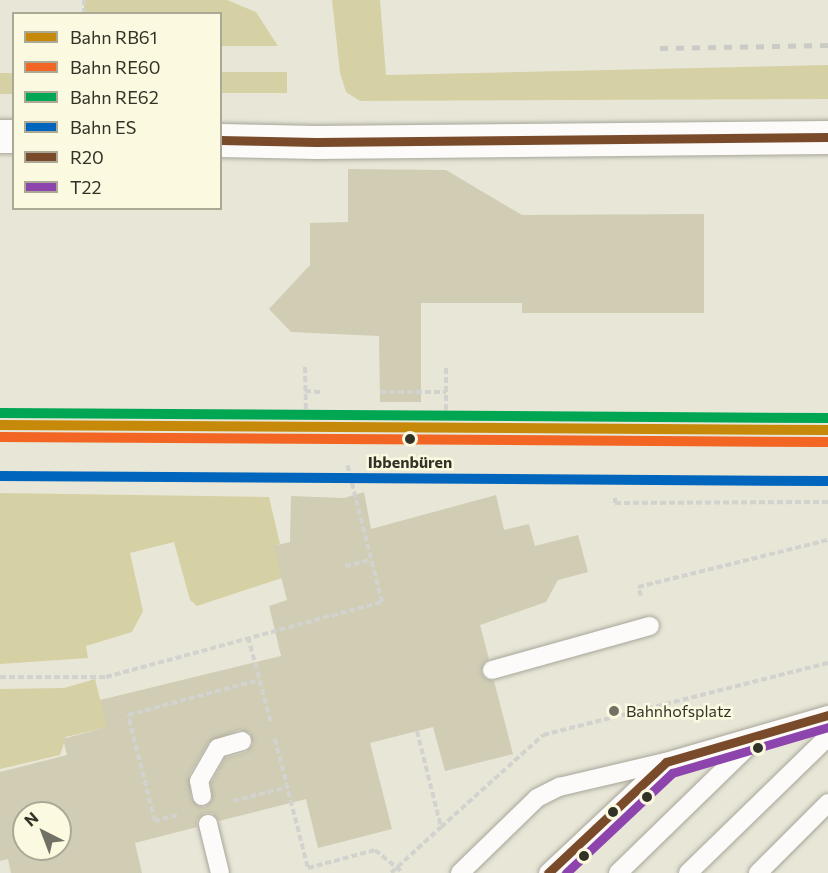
<!DOCTYPE html>
<meta charset="utf-8">
<style>
body{margin:0}
#map{position:relative;width:828px;height:873px;overflow:hidden;background:#e8e6d7;font-family:Commissioner,sans-serif}
div>[style]{position:absolute}
[style*='--x']{left:calc(var(--x)*1px);top:calc(var(--y)*1px);width:calc(var(--w)*1px);rotate:calc(var(--a)*1deg)}
.green>*{inset:0;background:#d6d1a5;transform-origin:0 0}
.building>*{inset:0;background:#d0cdb4}
.path>*{height:4px;margin-top:-2px;transform-origin:0;background:repeating-linear-gradient(90deg,#d2d2ce 0 6px,transparent 0 9px)}
.roads{filter:drop-shadow(0 0 2px #a7a69a) drop-shadow(0 0 2px #a7a69a)}
.lane>*{height:18px;margin:-9px;padding:0 9px;transform-origin:9px;border-radius:9px;background:#fcfbf9}
.secondary>*{height:33px;margin:-16.5px;padding:0 16.5px;transform-origin:16.5px;border-radius:16.5px;background:#fcfbf9}
.rail>*{height:4.5px;margin-top:-2.25px;transform-origin:0;background:repeating-linear-gradient(90deg,#cbcbc6 0 8px,transparent 0 16px)}
.bus-1>*{height:9px;margin:-4.5px;padding:0 4.5px;transform-origin:4.5px;border-radius:4.5px;background:#7a4b2a}
.bus-2>*{height:9px;margin:-4.5px;padding:0 4.5px;transform-origin:4.5px;border-radius:4.5px;background:#8e44ad}
.rail-1>*{height:10px;margin:-5px;padding:0 5px;transform-origin:5px;border-radius:5px;background:#c6890a}
.rail-2>*{height:10px;margin:-5px;padding:0 5px;transform-origin:5px;border-radius:5px;background:#f26522}
.rail-3>*{height:10px;margin:-5px;padding:0 5px;transform-origin:5px;border-radius:5px;background:#00a651}
.rail-4>*{height:10px;margin:-5px;padding:0 5px;transform-origin:5px;border-radius:5px;background:#0065bd}
.dots>*{width:16px;height:16px;translate:-50% -50%;box-sizing:border-box;border:3px solid #fbf9df;border-radius:50%}
span{translate:-50% -50%;white-space:nowrap;text-align:center;line-height:1.15;-webkit-text-stroke:5px #fbf9df;paint-order:stroke}
.stop-label{font-size:16px;color:#333228;font-weight:700}
.poi-label{font-size:16px;color:#333228}
.left{translate:0 -50%;text-align:left}
.legend{position:absolute;left:12px;top:12px;width:210px;height:198px;box-sizing:border-box;background:#fbf9df;border:2px solid #aba996;margin:0;padding:8px 10px;list-style:none;font-size:18px;color:#333228}
.legend li{display:flex;align-items:center;gap:12px;height:30px}
.legend b{width:30px;border:2px solid #aba996}
.north{position:absolute;left:12px;top:801px;width:60px;height:60px;box-sizing:border-box;background:#fbf9df;border:2px solid #aba996;border-radius:50%;rotate:318deg;font-size:16px;font-weight:700;line-height:24px;text-align:center;color:#333228}
.north::after{content:'';display:block;margin:auto;width:21px;height:27px;background:#727165;clip-path:polygon(50% 0,100% 100%,50% 72%,0 100%)}
</style>
<div id="map">
<div class="green">
<i style="clip-path:polygon(84px 0,227px 0,256px 12px,278px 46px,221px 46px,220px 14px,84px 13px)"></i>
<i style="clip-path:polygon(332px 0,380px 0,386px 75px,828px 65px,828px 99px,360px 101px,346px 92px,340px 73px)"></i>
<i style="left:221px;top:72px;width:66px;height:21px"></i>
<i style="left:0;top:73px;width:13px;height:21px"></i>
<i style="clip-path:polygon(0 493px,269px 497px,280px 544px,274px 546px,282px 578px,197px 606px,190px 600px,174px 542px,130px 553px,143px 611px,132px 632px,86px 646px,88px 658px,0 664px)"></i>
<i style="clip-path:polygon(95px 679px,107px 727px,66px 737px,60px 755px,0 769px,0 689px,64px 688px)"></i>
</div>
<div class="building">
<i style="clip-path:polygon(348px 169px,446px 170px,522px 215px,704px 214px,704px 313px,522px 313px,522px 303px,421px 303px,421px 402px,380px 402px,379px 336px,291px 332px,269px 309px,310px 265px,310px 223px,348px 222px)"></i>
<i style="clip-path:polygon(evenodd,364px 492px,371px 529px,496px 495px,504px 530px,529px 524px,535px 546px,578px 535px,588px 572px,558px 580px,546px 602px,480px 625px,489px 659px,484px 663px,481px 672px,485px 678px,494px 681px,513px 754px,445px 771px,433px 727px,370px 743px,392px 829px,318px 848px,306px 799px,219px 821px,212px 813px,205px 813px,197px 820px,197px 827px,135px 843px,142px 873px,11px 873px,8px 859px,0 861px,0 772px,67px 755px,63px 739px,106px 727px,100px 700px,281px 656px,269px 606px,287px 600px,273px 546px,290px 542px,291px 496px,344px 498px,364px 492px,239px 730px,250px 733px,253px 744px,246px 752px,225px 758px,211px 783px,212px 800px,205px 807px,198px 806px,191px 798px,189px 775px,209px 742px,239px 730px,364px 492px,24px 813px,60px 813px,60px 849px,24px 849px,24px 813px)"></i>
</div>
<div class="path">
<i style="--x:84;--y:14;--w:14;--a:-90"></i>
<i style="--x:305;--y:367;--w:49;--a:88.8"></i>
<i style="--x:446;--y:368;--w:48;--a:90"></i>
<i style="--x:305;--y:391;--w:15;--a:4"></i>
<i style="--x:380;--y:392;--w:66;--a:0"></i>
<i style="--x:615;--y:498;--w:5;--a:90"></i>
<i style="--x:615;--y:503;--w:213;--a:-0.3"></i>
<i style="--x:345;--y:566;--w:26;--a:-13"></i>
<i style="--x:641;--y:596;--w:9;--a:-108"></i>
<i style="--x:638;--y:587;--w:196;--a:-13.9"></i>
<i style="--x:248;--y:637;--w:89;--a:75"></i>
<i style="--x:0;--y:677;--w:106;--a:0"></i>
<i style="--x:106;--y:677;--w:286;--a:-15.2"></i>
<i style="--x:382;--y:602;--w:142;--a:-104.2"></i>
<i style="--x:417;--y:731;--w:99;--a:76"></i>
<i style="--x:441;--y:827;--w:137;--a:-42"></i>
<i style="--x:543;--y:735;--w:294;--a:-14.2"></i>
<i style="--x:275;--y:739;--w:133;--a:75.7"></i>
<i style="--x:308;--y:868;--w:69;--a:-15"></i>
<i style="--x:375;--y:850;--w:36;--a:39"></i>
<i style="--x:233;--y:801;--w:57;--a:-14.3"></i>
<i style="--x:177;--y:815;--w:23;--a:165"></i>
<i style="--x:155;--y:821;--w:109;--a:-104.3"></i>
<i style="--x:128;--y:715;--w:136;--a:-15"></i>
<i style="--x:391;--y:873;--w:68;--a:-42.6"></i>
</div>
<div class="roads">
<div class="lane">
<i style="--x:492;--y:670;--w:164;--a:-15.6"></i>
<i style="--x:202;--y:796;--w:15;--a:-101"></i>
<i style="--x:199;--y:781;--w:38;--a:-60"></i>
<i style="--x:218;--y:748;--w:25;--a:-16"></i>
<i style="--x:208;--y:824;--w:50;--a:76.2"></i>
<i style="--x:460;--y:873;--w:107;--a:-44.2"></i>
<i style="--x:537;--y:798;--w:25;--a:-27"></i>
<i style="--x:559;--y:787;--w:110;--a:-13.2"></i>
<i style="--x:666;--y:762;--w:169;--a:-16.2"></i>
<i style="--x:548;--y:873;--w:161;--a:-43.2"></i>
<i style="--x:618;--y:873;--w:195;--a:-44.2"></i>
<i style="--x:688;--y:873;--w:195;--a:-44.2"></i>
<i style="--x:758;--y:873;--w:99;--a:-45"></i>
</div>
<div class="secondary">
<i style="--x:0;--y:136;--w:14;--a:0"></i>
<i style="--x:220;--y:140;--w:96;--a:1.2"></i>
<i style="--x:316;--y:142;--w:512;--a:-0.56"></i>
</div>
</div>
<div class="rail">
<i style="--x:660;--y:48;--w:168;--a:-1"></i>
</div>
<div class="bus-1">
<i style="--x:220;--y:140;--w:96;--a:1.2"></i>
<i style="--x:316;--y:142;--w:512;--a:-0.56"></i>
<i style="--x:548;--y:873;--w:162;--a:-43.2"></i>
<i style="--x:666;--y:762;--w:169;--a:-16.2"></i>
</div>
<div class="bus-2">
<i style="--x:566;--y:873;--w:146;--a:-43.3"></i>
<i style="--x:672;--y:773;--w:163;--a:-16.4"></i>
</div>
<div class="rail-1">
<i style="--x:0;--y:425;--w:828;--a:0.35"></i>
</div>
<div class="rail-2">
<i style="--x:0;--y:437;--w:828;--a:0.35"></i>
</div>
<div class="rail-3">
<i style="--x:0;--y:413;--w:828;--a:0.35"></i>
</div>
<div class="rail-4">
<i style="--x:0;--y:476;--w:828;--a:0.35"></i>
</div>
<div class="dots">
<i style="left:410px;top:439px;background:#333228"></i>
<i style="left:614px;top:711px;background:#727165"></i>
<i style="left:758px;top:748px;background:#333228"></i>
<i style="left:647px;top:797px;background:#333228"></i>
<i style="left:613px;top:812px;background:#333228"></i>
<i style="left:584px;top:856px;background:#333228"></i>
</div>
<div class="stop-label">
<span style="left:410px;top:462px">Ibbenbüren</span>
</div>
<div class="poi-label">
<span class="left" style="left:626px;top:711px">Bahnhofsplatz</span>
</div>
<ul class="legend">
<li><b style="height:8px;background:#c6890a"></b>Bahn RB61</li>
<li><b style="height:8px;background:#f26522"></b>Bahn RE60</li>
<li><b style="height:8px;background:#00a651"></b>Bahn RE62</li>
<li><b style="height:8px;background:#0065bd"></b>Bahn ES</li>
<li><b style="height:8px;background:#7a4b2a"></b>R20</li>
<li><b style="height:8px;background:#8e44ad"></b>T22</li>
</ul>
<div class="north">N</div>
</div>
